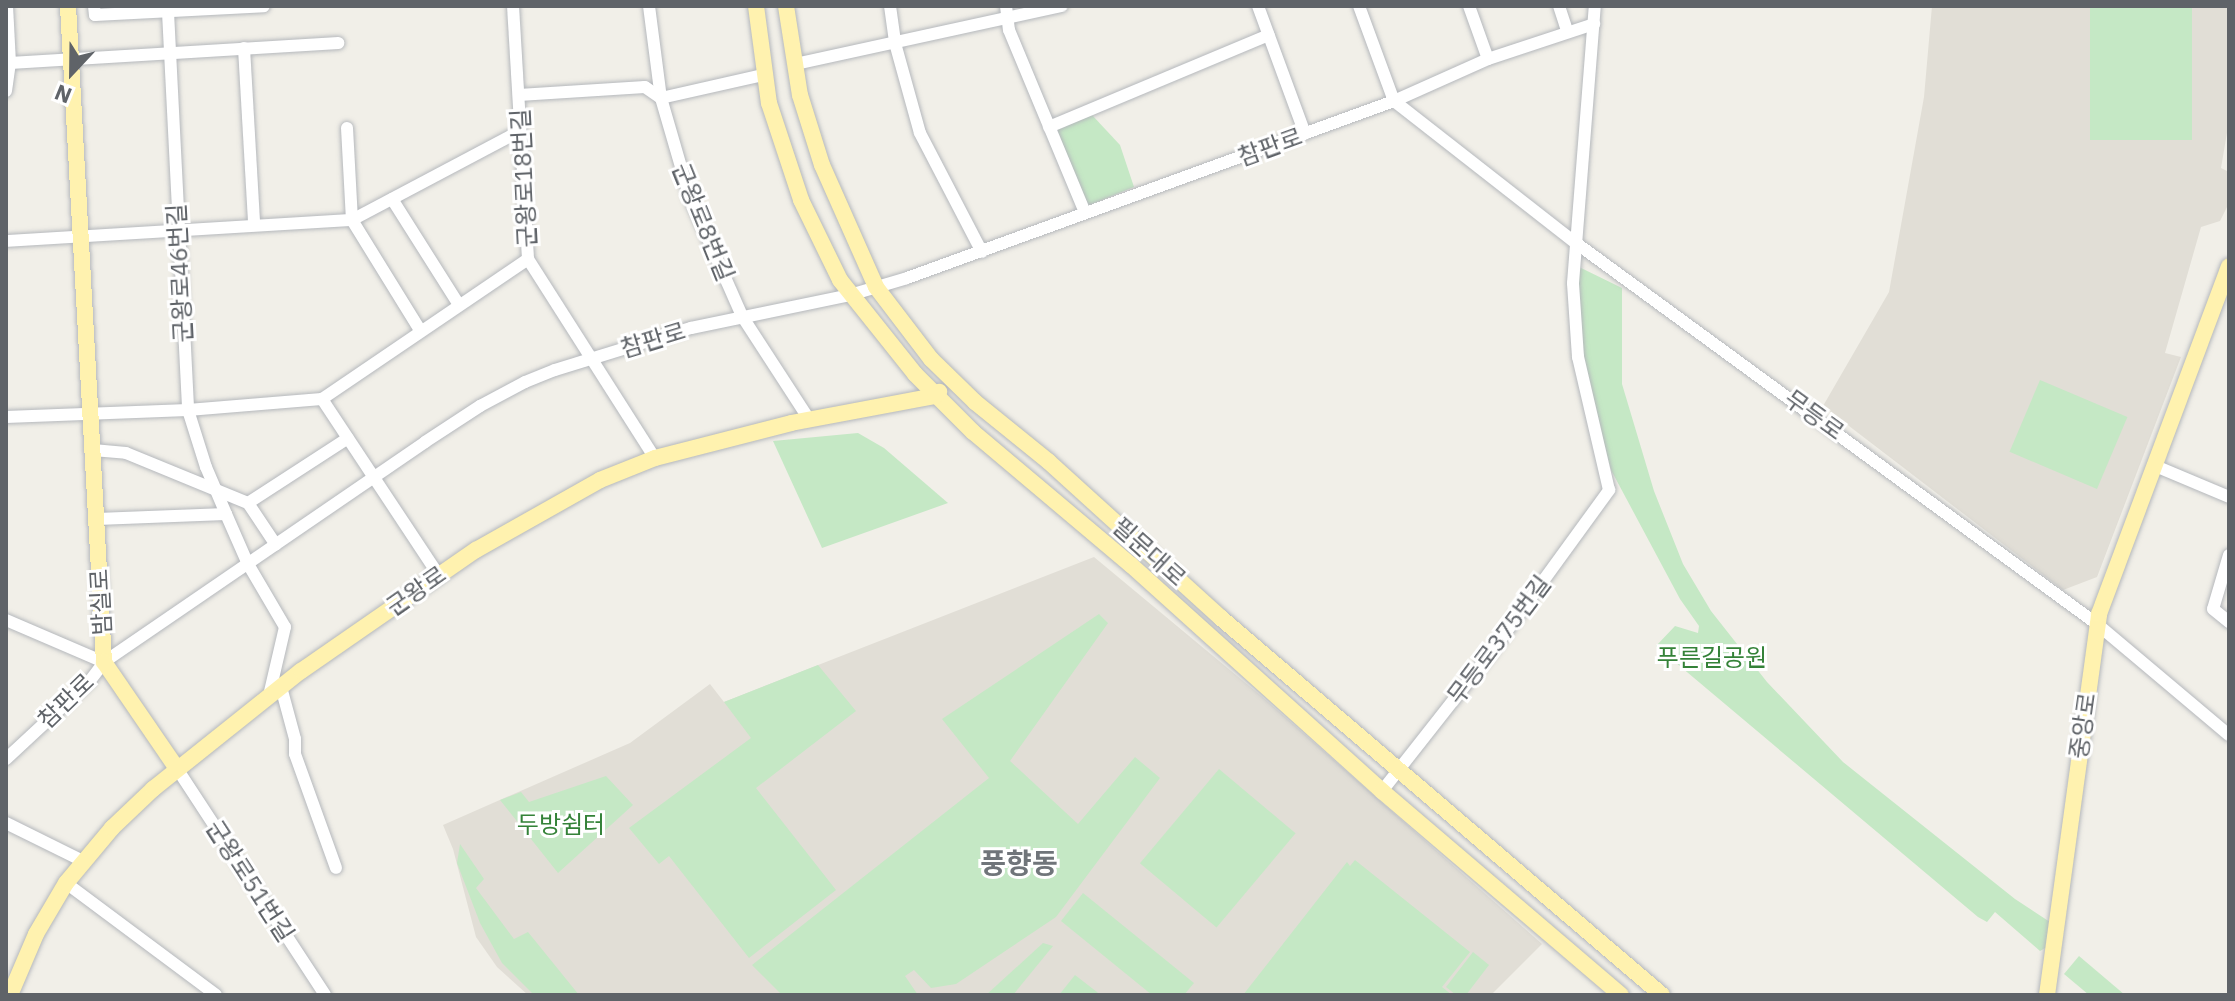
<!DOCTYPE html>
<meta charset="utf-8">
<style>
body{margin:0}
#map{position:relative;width:2235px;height:1001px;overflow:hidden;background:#f1efe8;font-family:"IBM Plex Sans","Noto Sans KR",sans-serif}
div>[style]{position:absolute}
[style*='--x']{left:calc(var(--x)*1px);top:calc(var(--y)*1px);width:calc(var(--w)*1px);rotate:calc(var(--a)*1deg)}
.education>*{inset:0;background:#e1ded6}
.green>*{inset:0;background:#c5e8c5;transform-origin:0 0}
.roads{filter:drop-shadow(0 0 2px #b5b8bc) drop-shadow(0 0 2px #b5b8bc)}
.minor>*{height:12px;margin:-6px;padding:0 6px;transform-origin:6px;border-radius:6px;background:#fff}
.major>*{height:16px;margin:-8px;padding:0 8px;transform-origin:8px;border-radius:8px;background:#fff2af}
span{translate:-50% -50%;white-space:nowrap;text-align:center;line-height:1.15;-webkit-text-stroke:6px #fff;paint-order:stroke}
.street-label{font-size:24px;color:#5f6368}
.park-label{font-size:24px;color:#348238}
.quarter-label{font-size:28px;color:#70757a;font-weight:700}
.frame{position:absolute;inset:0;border:8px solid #5f6368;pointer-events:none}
.north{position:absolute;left:32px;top:32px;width:80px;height:80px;-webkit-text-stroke:6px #fff;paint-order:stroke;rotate:202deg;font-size:22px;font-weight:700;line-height:32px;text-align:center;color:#5f6368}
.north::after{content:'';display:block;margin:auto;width:28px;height:36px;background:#5f6368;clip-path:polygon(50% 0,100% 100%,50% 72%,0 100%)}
</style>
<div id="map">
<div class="education">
<i style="clip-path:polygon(1932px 6px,2229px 6px,2229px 121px,2221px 168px,2229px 172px,2229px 203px,2220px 221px,2201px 227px,2165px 353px,2181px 357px,2097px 577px,2063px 590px,1823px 406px,1889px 292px,1924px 97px)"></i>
<i style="clip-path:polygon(1094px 557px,1260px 695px,1542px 944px,1491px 995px,528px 995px,497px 967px,476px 937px,453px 849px,443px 825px,630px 743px,710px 684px,724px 702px)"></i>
</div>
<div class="green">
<i style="left:2090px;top:6px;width:102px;height:134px"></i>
<i style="clip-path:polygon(1092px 115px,1120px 145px,1134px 187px,1087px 206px,1057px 129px)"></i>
<i style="clip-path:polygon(1577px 266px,1622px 288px,1622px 384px,1654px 491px,1683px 564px,1711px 611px,1767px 682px,1843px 762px,2015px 899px,2053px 924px,2047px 947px,2040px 951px,1995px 912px,1987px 922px,1978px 917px,1656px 646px,1675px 626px,1698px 633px,1699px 626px,1680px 599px,1611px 470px,1579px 348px)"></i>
<i style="left:2040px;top:380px;width:95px;height:78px;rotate:23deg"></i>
<i style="clip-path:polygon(858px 433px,884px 448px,948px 503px,822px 548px,773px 441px)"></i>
<i style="clip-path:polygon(1099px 614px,1108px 623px,1010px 761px,1078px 824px,1135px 757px,1160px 778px,1056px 917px,956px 984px,931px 988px,914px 970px,905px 976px,918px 995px,782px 995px,752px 965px,989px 778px,942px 719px)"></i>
<i style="clip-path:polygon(818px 665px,856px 711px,756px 788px,836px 890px,749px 958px,669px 856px,659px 864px,629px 828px,751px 738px,724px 702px)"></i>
<i style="left:1219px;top:769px;width:100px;height:123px;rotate:40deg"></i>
<i style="clip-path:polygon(606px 776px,633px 805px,558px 873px,500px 800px,521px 792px,529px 802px)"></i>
<i style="clip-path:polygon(460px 844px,484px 879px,476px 888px,514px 939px,528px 932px,579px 995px,534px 995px,502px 963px,480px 923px,457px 863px)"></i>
<i style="clip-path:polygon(1355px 860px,1470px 952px,1442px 987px,1452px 995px,1243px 995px,1347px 862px,1350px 866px)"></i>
<i style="clip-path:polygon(1083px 893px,1194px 983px,1184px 995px,1152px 995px,1061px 921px)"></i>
<i style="clip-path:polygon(1043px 943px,1053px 946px,1013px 995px,986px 995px)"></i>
<i style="clip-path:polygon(1473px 952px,1489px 965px,1466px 995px,1456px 995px,1446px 987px)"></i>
<i style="clip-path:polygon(2079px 956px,2125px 995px,2089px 995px,2064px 974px)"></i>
<i style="clip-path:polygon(1075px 975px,1097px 992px,1100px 995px,1059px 995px)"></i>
</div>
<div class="roads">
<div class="minor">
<i style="--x:94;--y:6;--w:9;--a:84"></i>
<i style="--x:95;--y:15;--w:169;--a:-3"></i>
<i style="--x:513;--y:6;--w:253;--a:86.6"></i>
<i style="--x:528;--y:259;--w:236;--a:57.5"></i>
<i style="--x:649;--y:6;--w:93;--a:82.6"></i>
<i style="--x:661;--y:98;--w:104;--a:73.8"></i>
<i style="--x:690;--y:198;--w:129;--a:66.2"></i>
<i style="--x:742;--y:316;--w:123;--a:57"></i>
<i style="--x:890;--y:6;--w:37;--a:82"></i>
<i style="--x:895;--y:43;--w:93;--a:74.5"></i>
<i style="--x:920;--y:133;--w:134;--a:62.5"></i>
<i style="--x:1006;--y:6;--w:24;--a:83"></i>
<i style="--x:1009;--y:30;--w:198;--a:67.4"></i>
<i style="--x:1258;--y:6;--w:136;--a:69.8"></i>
<i style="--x:1359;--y:6;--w:101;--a:69.8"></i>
<i style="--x:1394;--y:101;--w:231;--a:38"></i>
<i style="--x:1576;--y:243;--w:645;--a:36.18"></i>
<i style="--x:2097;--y:624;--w:172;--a:40.1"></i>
<i style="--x:1469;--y:6;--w:56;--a:70.3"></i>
<i style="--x:1559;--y:6;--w:26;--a:72"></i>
<i style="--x:168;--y:12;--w:399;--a:87.1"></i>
<i style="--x:188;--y:410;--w:60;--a:72.5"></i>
<i style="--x:206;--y:467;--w:51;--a:66.9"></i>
<i style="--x:226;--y:514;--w:55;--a:66.3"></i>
<i style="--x:248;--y:564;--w:73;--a:59.6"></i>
<i style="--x:285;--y:627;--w:71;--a:103.1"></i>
<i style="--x:244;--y:48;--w:176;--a:86.7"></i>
<i style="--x:10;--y:63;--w:329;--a:-3.5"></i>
<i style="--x:795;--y:64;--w:273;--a:-12.3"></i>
<i style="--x:6;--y:91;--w:28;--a:-82"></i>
<i style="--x:10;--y:63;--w:57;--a:-93"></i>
<i style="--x:519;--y:95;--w:126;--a:-3.6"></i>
<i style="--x:645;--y:87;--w:19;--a:35"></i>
<i style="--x:661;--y:98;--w:105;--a:-12.7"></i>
<i style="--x:1049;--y:127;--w:238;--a:-22.7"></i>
<i style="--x:347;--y:128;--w:92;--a:86.9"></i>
<i style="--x:352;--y:220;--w:129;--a:58.3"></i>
<i style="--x:392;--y:199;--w:125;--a:57.7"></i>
<i style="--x:6;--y:241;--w:347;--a:-3.5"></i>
<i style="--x:352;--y:220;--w:190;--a:-27.9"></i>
<i style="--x:322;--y:399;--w:210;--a:56.5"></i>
<i style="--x:6;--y:417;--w:182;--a:-2.2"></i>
<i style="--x:188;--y:410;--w:134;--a:-4.7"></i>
<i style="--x:322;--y:399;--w:249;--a:-34.2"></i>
<i style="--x:93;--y:450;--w:33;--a:5"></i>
<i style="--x:126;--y:453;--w:132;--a:22.3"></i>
<i style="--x:248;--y:503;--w:50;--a:56.3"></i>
<i style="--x:2153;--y:465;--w:82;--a:22.8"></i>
<i style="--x:248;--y:503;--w:119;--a:-33"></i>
<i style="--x:97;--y:519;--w:129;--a:-2.2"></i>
<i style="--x:2229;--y:555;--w:56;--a:106.5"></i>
<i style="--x:2213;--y:609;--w:21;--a:39"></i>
<i style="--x:6;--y:620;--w:107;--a:23.2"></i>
<i style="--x:281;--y:687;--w:54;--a:74.9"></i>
<i style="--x:295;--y:739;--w:15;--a:90"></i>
<i style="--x:295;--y:754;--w:121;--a:70.2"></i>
<i style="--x:6;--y:759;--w:113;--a:-42.9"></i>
<i style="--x:89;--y:682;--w:25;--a:-53"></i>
<i style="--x:104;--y:662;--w:389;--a:-34.4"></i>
<i style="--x:425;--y:442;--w:66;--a:-33.2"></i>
<i style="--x:480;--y:406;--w:51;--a:-28.1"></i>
<i style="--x:525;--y:382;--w:32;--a:-22"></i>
<i style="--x:555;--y:370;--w:142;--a:-17.2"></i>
<i style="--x:691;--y:328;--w:162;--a:-11.7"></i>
<i style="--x:850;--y:295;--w:59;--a:-16.6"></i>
<i style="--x:907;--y:278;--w:518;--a:-19.97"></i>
<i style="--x:1394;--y:101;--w:103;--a:-24.1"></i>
<i style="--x:1488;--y:59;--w:112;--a:-18.3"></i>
<i style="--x:176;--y:767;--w:272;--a:56.8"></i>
<i style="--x:1382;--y:791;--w:174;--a:-51.8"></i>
<i style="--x:1490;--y:654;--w:203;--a:-54"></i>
<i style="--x:1609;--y:490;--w:137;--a:-103.1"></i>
<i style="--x:1578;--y:357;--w:74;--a:-93.9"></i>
<i style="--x:1573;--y:283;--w:278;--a:-85.5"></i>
<i style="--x:6;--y:823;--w:86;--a:26.3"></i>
<i style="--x:66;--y:883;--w:187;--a:36.7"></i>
</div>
<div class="major">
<i style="--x:68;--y:6;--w:657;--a:86.86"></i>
<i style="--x:104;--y:662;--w:127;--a:55.6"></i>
<i style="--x:756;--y:6;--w:98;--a:82.4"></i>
<i style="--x:769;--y:103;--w:102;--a:71.7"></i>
<i style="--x:801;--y:200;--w:89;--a:64"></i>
<i style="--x:840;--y:280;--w:120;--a:51.4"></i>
<i style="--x:915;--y:374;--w:82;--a:45"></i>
<i style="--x:973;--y:432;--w:207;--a:40.1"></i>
<i style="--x:1131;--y:565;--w:338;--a:42"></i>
<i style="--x:1382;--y:791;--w:314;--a:40.5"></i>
<i style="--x:786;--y:6;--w:90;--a:81.1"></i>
<i style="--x:800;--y:95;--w:73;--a:72.6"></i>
<i style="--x:822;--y:165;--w:133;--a:66.1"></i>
<i style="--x:876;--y:287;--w:91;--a:52.6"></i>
<i style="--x:931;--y:359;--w:62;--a:44.3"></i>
<i style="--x:975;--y:402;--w:95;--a:39"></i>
<i style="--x:1049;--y:462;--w:232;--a:42.2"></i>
<i style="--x:1221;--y:618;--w:580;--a:40.53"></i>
<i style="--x:10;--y:995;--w:66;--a:-66.9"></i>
<i style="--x:36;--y:934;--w:59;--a:-59.5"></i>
<i style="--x:66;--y:883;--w:72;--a:-50.1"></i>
<i style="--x:112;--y:828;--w:57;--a:-43.6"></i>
<i style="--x:153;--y:789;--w:189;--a:-38.6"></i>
<i style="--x:301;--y:671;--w:213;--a:-34.7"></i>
<i style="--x:476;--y:550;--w:142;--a:-29.4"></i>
<i style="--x:600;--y:480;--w:59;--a:-21.8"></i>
<i style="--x:655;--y:458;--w:140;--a:-14.4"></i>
<i style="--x:791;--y:423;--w:147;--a:-10.6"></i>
<i style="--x:935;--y:396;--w:6;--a:-45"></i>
<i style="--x:2047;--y:995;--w:385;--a:-82.2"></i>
<i style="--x:2099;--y:614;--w:371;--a:-69.5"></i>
</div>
</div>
<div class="street-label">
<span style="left:1270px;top:147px;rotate:-20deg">참판로</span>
<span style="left:524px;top:178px;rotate:-93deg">군왕로18번길</span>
<span style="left:703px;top:222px;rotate:68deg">군왕로8번길</span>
<span style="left:180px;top:273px;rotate:-93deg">군왕로46번길</span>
<span style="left:653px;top:340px;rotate:-17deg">참판로</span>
<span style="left:1814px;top:415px;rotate:36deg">무등로</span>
<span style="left:1149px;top:552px;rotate:42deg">필문대로</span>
<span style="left:416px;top:591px;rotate:-35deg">군왕로</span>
<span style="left:101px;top:602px;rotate:-93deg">밤실로</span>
<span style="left:1499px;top:640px;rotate:-53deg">무등로375번길</span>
<span style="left:66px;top:701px;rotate:-44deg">참판로</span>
<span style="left:2083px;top:726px;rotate:-82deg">중앙로</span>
<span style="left:250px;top:881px;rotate:57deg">군왕로51번길</span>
</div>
<div class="park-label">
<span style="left:1712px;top:658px">푸른길공원</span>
<span style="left:561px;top:825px">두방쉼터</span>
</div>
<div class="quarter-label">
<span style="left:1019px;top:863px">풍향동</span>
</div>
<div class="frame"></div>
<div class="north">N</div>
</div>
